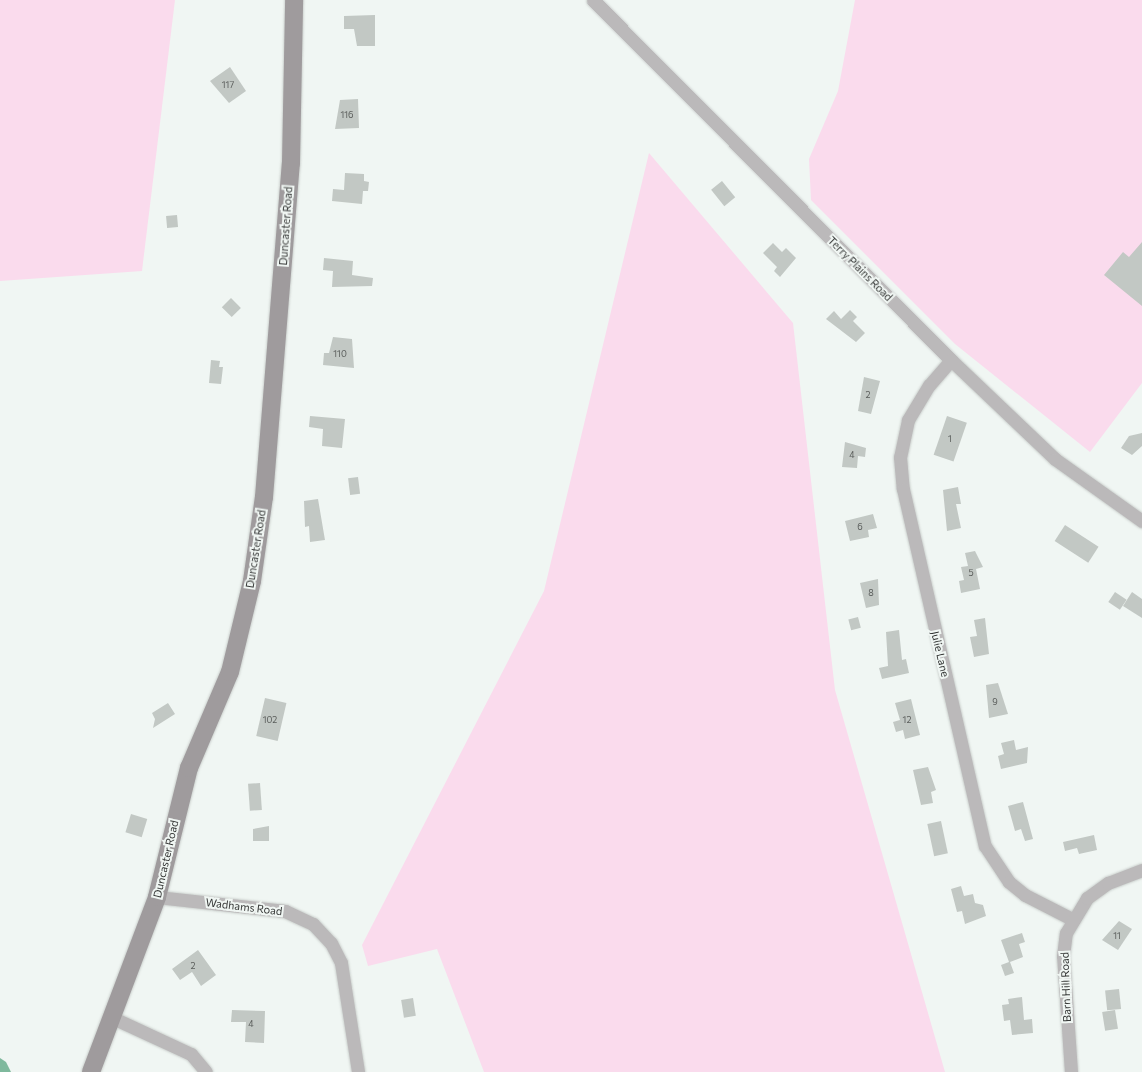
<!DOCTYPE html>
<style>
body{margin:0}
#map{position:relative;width:1142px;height:1072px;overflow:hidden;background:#f0f6f3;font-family:Commissioner,sans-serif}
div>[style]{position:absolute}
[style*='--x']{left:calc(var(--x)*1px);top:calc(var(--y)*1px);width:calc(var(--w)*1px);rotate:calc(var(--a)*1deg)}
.green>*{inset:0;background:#fadbed}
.water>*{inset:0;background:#7fb99d}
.building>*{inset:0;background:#c2c8c4;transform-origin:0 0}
.roads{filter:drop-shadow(0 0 1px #cbd0cd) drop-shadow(0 0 1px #cbd0cd)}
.street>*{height:13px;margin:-6.5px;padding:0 6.5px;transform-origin:6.5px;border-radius:6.5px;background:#bbb9ba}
.secondary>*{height:18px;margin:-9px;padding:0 9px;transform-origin:9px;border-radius:9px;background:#9f9b9d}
span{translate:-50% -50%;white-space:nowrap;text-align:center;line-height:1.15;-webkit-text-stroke:4px #f0f6f3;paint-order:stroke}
.number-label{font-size:9px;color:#595c5a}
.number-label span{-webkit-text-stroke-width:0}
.street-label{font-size:11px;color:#363837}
</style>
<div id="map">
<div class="green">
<i style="clip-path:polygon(0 0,175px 0,142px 271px,0 281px)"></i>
<i style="clip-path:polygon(855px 0,1142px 0,1142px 383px,1090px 452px,955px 344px,811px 200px,809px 159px,838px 91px)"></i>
<i style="clip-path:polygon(649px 153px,793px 323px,835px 690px,945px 1072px,484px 1072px,437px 949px,368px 966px,362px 945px,544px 591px)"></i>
</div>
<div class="water">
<i style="clip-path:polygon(0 1058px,6px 1062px,11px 1072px,0 1072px)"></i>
</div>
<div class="building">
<i style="clip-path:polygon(375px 15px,375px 46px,357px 46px,354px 29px,344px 29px,344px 16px)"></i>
<i style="clip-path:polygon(230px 67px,246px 91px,229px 103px,210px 81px)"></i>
<i style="clip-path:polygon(358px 99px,359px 128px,335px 129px,340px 100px)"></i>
<i style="clip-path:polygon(345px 173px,364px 174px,364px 181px,369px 182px,368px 191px,363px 191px,362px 204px,332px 201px,333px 189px,344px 190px)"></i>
<i style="left:722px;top:181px;width:21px;height:14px;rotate:51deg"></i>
<i style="left:177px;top:215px;width:12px;height:11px;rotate:85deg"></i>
<i style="clip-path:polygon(1142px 242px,1142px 306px,1104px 275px,1123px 252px,1129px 257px)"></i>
<i style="clip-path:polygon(773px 243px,782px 252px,786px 248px,796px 258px,780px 277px,774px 271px,777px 267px,763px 253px)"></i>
<i style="clip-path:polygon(324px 258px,353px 261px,352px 275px,373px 278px,372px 286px,332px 287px,333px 271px,323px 270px)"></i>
<i style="left:231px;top:298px;width:14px;height:13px;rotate:45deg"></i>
<i style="clip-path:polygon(850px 310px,857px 317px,853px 321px,865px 333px,856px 342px,826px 319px,834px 311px,841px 319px)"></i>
<i style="clip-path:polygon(333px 337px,352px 339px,354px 368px,323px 365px,324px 353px,329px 353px)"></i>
<i style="clip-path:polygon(211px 360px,220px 361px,219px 367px,223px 367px,221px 384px,209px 383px)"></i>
<i style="clip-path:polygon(864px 377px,880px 381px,871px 414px,858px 411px)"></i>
<i style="clip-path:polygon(310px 416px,345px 419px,342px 448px,322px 446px,323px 429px,309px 427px)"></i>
<i style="left:947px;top:416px;width:21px;height:41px;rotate:19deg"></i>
<i style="clip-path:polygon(1142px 433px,1142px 446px,1132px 455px,1121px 448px,1129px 436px)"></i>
<i style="clip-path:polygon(845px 442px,866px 448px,865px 457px,858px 456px,857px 468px,842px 467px)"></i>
<i style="left:358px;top:477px;width:17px;height:10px;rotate:83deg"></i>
<i style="clip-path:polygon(958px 487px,961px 504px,956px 504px,961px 528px,947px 531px,943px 490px)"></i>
<i style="clip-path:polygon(318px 499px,325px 540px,310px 542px,309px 526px,305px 527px,304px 501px)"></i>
<i style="clip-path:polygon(873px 514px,877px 528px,868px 530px,869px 537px,850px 541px,845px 521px)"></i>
<i style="left:1065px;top:525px;width:40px;height:19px;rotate:33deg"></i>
<i style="clip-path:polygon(975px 551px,983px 567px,976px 569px,980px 589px,961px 593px,959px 581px,964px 580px,961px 567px,968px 566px,965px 553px)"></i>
<i style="clip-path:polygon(878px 579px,879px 605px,866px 608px,860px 583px)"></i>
<i style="left:1115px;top:592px;width:14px;height:12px;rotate:34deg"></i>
<i style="clip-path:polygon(1132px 592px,1142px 599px,1142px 618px,1123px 606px)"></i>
<i style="left:858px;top:617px;width:11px;height:10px;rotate:75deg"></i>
<i style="clip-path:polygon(985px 618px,989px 654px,974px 657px,970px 637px,977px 636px,974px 620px)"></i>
<i style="clip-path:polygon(899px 630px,902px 660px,906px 659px,909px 673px,882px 679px,879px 668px,888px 666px,886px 632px)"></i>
<i style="clip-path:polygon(998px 683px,1008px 714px,989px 718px,986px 685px)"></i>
<i style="left:265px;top:698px;width:22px;height:39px;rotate:13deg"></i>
<i style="clip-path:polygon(911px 699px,920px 735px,905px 739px,903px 730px,896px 732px,893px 722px,900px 720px,895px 703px)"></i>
<i style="clip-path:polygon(168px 703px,175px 714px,153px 728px,155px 719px,152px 713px)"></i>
<i style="clip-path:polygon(1014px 740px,1016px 750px,1028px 747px,1027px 763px,1001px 769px,998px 756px,1004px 754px,1001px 743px)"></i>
<i style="clip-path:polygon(928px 767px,936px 790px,931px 792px,933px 803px,921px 805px,913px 770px)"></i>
<i style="left:260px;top:783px;width:27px;height:12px;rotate:86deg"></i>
<i style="clip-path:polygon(1023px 802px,1033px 839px,1025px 841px,1021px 829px,1015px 831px,1008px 806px)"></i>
<i style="left:131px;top:814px;width:17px;height:19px;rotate:17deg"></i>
<i style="left:941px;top:821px;width:33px;height:14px;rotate:78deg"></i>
<i style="clip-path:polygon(269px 826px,269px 841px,253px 841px,253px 829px)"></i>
<i style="clip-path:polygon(1094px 835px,1097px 850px,1079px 854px,1077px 848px,1065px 851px,1063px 842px)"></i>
<i style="clip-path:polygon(961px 886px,964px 896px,973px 894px,975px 903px,983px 905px,986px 916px,965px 924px,962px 911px,957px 912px,951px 889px)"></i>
<i style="clip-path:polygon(1119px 921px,1132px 929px,1118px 950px,1102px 940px)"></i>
<i style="clip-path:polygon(1022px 933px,1025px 942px,1019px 944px,1023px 957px,1010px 962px,1014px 973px,1005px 976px,1001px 965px,1009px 962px,1001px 940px)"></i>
<i style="clip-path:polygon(198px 950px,216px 975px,201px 986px,192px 972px,180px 980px,172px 969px)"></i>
<i style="left:1119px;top:989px;width:20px;height:14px;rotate:84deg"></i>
<i style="clip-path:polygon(1022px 997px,1024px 1020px,1032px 1019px,1033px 1033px,1012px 1035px,1010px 1020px,1004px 1021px,1002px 1005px,1009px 1004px,1008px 999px)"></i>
<i style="left:413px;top:998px;width:18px;height:12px;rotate:81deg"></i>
<i style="clip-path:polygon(232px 1010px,265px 1011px,264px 1043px,245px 1042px,246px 1022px,231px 1022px)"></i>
<i style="left:1115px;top:1010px;width:19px;height:13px;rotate:81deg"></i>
</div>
<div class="roads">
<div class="street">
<i style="--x:593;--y:0;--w:508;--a:45.16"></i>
<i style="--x:951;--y:360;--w:144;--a:43.6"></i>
<i style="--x:1055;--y:459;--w:107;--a:35.5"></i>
<i style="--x:951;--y:360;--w:33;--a:131"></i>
<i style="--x:929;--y:385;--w:41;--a:121"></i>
<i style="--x:908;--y:420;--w:38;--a:102"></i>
<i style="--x:900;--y:457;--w:32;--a:85"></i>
<i style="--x:903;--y:489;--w:366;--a:77.1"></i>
<i style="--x:985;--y:846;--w:43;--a:56.3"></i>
<i style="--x:1009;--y:882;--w:21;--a:39"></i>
<i style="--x:1025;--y:895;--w:53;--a:27.1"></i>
<i style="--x:157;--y:897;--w:129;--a:6.2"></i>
<i style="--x:285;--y:911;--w:31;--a:25"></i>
<i style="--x:313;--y:924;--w:26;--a:47"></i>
<i style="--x:331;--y:943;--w:22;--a:63"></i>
<i style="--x:341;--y:963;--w:110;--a:81.1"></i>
<i style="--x:113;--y:1018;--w:86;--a:24.8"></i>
<i style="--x:191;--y:1054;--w:23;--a:50"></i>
<i style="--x:1071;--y:1072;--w:116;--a:-93.9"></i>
<i style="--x:1063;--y:956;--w:23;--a:-83"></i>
<i style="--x:1066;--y:933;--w:41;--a:-59"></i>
<i style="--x:1087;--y:898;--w:26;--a:-36"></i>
<i style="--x:1108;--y:883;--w:36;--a:-21"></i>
</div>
<div class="secondary">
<i style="--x:91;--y:1072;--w:187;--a:-69.3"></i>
<i style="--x:157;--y:897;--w:133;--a:-76.1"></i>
<i style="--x:189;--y:768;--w:104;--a:-66.9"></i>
<i style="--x:230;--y:672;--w:94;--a:-76.4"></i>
<i style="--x:252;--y:581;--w:85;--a:-81.9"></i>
<i style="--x:264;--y:497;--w:335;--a:-85.4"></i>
<i style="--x:291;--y:163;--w:163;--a:-88.9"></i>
</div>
</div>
<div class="number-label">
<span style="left:228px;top:85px">117</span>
<span style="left:347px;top:115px">116</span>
<span style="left:340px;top:354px">110</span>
<span style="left:868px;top:395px">2</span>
<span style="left:950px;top:439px">1</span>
<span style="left:852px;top:455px">4</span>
<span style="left:860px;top:527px">6</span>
<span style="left:971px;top:573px">5</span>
<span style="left:871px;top:593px">8</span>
<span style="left:995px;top:702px">9</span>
<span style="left:270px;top:720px">102</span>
<span style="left:907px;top:720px">12</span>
<span style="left:1117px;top:936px">11</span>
<span style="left:193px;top:966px">2</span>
<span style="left:251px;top:1024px">4</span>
</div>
<div class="street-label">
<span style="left:286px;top:226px;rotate:-86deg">Duncaster Road</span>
<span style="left:860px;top:269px;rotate:45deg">Terry Plains Road</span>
<span style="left:256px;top:549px;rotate:-81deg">Duncaster Road</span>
<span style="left:940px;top:654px;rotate:77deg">Julie Lane</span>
<span style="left:166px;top:859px;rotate:-77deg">Duncaster Road</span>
<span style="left:244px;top:907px;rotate:7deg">Wadhams Road</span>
<span style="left:1066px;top:987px;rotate:-92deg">Barn Hill Road</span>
</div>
</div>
